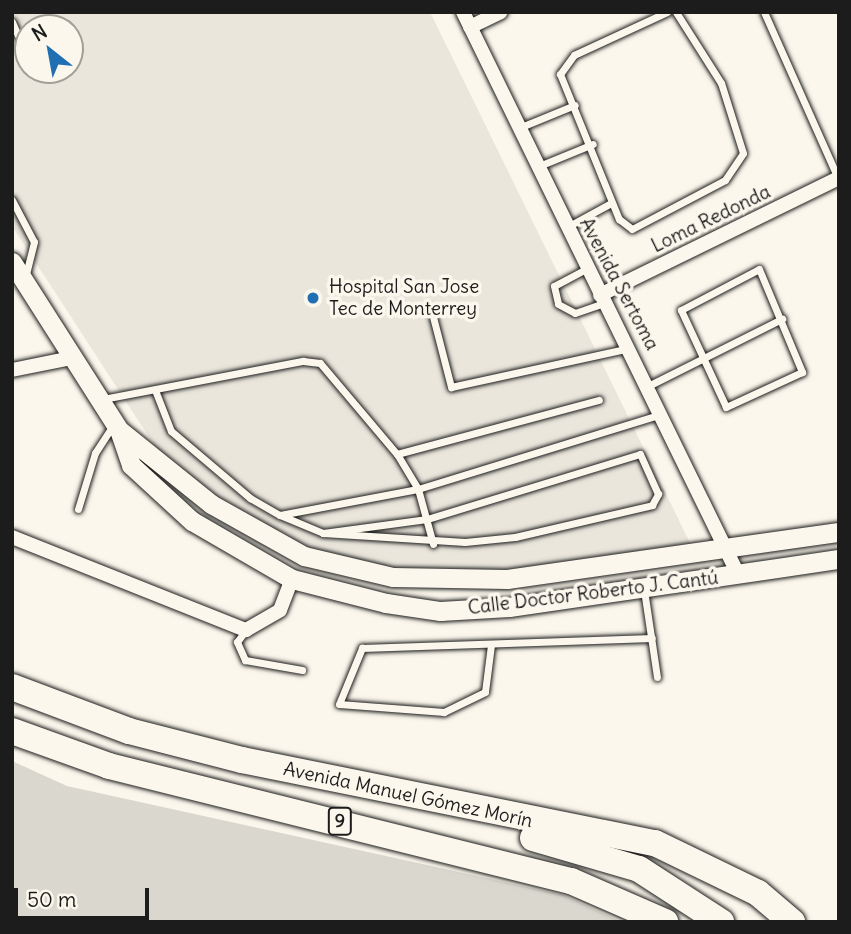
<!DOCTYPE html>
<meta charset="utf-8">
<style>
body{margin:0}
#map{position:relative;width:851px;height:934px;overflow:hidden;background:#fbf7ec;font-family:Delius,sans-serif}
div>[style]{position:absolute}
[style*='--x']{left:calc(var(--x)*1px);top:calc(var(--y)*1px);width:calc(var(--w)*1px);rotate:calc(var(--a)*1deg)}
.built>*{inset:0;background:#eae6dc}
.green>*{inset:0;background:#dad7ce}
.roads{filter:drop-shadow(0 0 2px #1c1c1c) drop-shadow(0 0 2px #1c1c1c)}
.lane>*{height:7px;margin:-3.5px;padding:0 3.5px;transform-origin:3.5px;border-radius:3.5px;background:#fbf7ec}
.street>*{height:14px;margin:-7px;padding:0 7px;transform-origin:7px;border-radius:7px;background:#fbf7ec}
.secondary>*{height:19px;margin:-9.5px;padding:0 9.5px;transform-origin:9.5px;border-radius:9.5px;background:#fbf7ec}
.highway>*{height:26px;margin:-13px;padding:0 13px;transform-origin:13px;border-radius:13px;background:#fbf7ec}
.dots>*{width:19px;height:19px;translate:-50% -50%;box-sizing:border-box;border:4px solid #fbf7ec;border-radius:50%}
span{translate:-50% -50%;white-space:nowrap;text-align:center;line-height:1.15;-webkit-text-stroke:7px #fbf7ec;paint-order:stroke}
.shield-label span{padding:2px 5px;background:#fbf7ec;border:2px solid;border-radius:5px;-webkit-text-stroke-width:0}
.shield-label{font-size:18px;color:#1c1c1c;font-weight:700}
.street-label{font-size:19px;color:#1c1c1c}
.poi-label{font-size:19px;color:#1c1c1c}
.left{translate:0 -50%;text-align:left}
.frame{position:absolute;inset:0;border:14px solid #1c1c1c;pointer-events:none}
.north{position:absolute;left:14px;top:14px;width:70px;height:70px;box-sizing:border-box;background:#fbf7ec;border:2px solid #a29f99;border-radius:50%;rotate:329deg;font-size:19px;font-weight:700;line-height:28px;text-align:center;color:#1c1c1c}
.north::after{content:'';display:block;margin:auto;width:24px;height:32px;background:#1f6fb2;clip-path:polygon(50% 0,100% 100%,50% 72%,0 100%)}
.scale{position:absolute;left:14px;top:888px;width:135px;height:32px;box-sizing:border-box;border:4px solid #1c1c1c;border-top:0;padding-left:9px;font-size:21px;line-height:24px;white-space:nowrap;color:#1c1c1c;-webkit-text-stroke:5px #fbf7ec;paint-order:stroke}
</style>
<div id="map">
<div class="built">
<i style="clip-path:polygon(evenodd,12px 12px,430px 12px,692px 547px,488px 577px,381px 571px,327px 560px,235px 513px,160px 454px,12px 226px,12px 12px,28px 28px,70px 28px,70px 70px,28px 70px,28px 28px)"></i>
</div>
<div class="green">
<i style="clip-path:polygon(12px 761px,67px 786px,563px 895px,622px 922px,12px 922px)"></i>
</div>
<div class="roads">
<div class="lane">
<i style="--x:667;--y:12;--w:102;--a:155.2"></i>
<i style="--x:574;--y:55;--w:24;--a:126"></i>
<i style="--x:560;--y:74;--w:157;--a:67.9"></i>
<i style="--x:619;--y:219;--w:16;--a:38"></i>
<i style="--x:632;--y:229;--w:105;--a:-27.8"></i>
<i style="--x:725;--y:180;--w:32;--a:-56"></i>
<i style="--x:743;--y:153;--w:73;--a:-107.4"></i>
<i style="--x:721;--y:83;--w:84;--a:-122.4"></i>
<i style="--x:764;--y:12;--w:182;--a:66"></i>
<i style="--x:12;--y:22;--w:30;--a:66"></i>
<i style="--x:521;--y:127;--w:58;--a:-22.2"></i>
<i style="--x:539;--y:166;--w:58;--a:-22.2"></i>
<i style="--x:12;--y:200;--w:47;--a:62.4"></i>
<i style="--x:34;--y:242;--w:36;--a:104"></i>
<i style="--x:567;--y:227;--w:50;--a:-28.6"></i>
<i style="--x:586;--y:269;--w:36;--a:152"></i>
<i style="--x:554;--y:286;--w:18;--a:77"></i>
<i style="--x:558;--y:304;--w:19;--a:28"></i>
<i style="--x:575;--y:313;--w:31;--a:-19"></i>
<i style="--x:759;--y:269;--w:112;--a:67.3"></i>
<i style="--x:802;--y:372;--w:84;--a:155.3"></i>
<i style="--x:726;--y:407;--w:107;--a:-114.9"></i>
<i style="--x:681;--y:310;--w:88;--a:-27.7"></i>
<i style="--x:431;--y:309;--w:81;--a:75.6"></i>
<i style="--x:451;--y:387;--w:183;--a:-12.3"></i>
<i style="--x:650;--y:385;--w:148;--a:-26.6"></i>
<i style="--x:155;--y:390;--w:44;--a:68.7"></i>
<i style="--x:171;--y:431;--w:104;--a:40.3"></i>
<i style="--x:250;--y:498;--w:34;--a:30"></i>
<i style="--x:280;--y:515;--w:140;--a:-10.7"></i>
<i style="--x:418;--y:489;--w:252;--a:-17.1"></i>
<i style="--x:103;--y:399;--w:204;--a:-10.8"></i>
<i style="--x:303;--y:361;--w:17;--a:7"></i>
<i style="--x:320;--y:363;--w:119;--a:49.8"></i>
<i style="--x:397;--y:454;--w:41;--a:59"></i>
<i style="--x:418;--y:489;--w:57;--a:74.7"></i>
<i style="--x:397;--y:454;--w:209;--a:-15"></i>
<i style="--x:78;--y:509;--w:59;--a:-73.1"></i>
<i style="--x:95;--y:453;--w:33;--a:-57"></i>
<i style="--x:280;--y:515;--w:47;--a:22.7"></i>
<i style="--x:323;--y:533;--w:142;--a:3.6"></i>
<i style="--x:465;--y:542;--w:50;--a:-5.7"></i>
<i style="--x:515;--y:537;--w:141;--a:-13.1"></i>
<i style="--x:652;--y:505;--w:13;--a:-61"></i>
<i style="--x:658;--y:494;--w:44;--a:-114.2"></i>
<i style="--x:640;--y:454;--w:223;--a:163"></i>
<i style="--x:427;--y:519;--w:105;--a:172.3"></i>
<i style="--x:644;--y:590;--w:88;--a:81.5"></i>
<i style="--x:246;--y:630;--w:15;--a:127"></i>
<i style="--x:237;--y:642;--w:20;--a:66"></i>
<i style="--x:245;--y:660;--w:58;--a:10"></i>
<i style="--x:491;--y:645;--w:47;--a:97.3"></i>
<i style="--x:485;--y:692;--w:46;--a:154"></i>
<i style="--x:444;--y:712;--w:105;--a:-175.6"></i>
<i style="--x:339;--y:704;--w:61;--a:-67.7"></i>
<i style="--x:362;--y:648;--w:290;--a:-2"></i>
</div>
<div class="street">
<i style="--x:463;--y:12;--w:626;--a:63.93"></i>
<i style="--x:470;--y:27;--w:34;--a:-26"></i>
<i style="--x:600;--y:295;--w:266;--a:-26.1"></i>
<i style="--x:12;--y:370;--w:60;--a:-11.5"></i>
<i style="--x:12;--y:537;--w:252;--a:21.7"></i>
<i style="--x:246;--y:630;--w:39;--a:-30"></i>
<i style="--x:280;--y:610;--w:33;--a:-69"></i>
</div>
<div class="secondary">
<i style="--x:12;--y:262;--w:199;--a:57.5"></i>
<i style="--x:119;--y:430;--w:118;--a:38.8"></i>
<i style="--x:211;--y:504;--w:107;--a:29.2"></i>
<i style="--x:304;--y:556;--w:91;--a:13.3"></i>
<i style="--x:393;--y:577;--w:114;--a:1"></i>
<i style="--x:507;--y:579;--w:335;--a:-8.1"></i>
<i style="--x:119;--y:430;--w:37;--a:71"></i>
<i style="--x:131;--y:465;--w:83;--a:42.6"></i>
<i style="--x:192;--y:521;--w:116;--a:30.1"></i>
<i style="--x:292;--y:579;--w:97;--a:14.3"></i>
<i style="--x:386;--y:603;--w:55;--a:8.4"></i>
<i style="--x:440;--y:611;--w:69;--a:-3.3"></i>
<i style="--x:509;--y:607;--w:333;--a:-8.3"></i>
</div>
<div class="highway">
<i style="--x:12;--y:687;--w:125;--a:20.6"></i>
<i style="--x:129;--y:731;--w:117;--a:14.4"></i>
<i style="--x:242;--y:760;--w:421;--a:11.4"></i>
<i style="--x:655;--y:843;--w:114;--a:25.9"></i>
<i style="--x:758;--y:893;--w:45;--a:40.5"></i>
<i style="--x:12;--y:731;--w:103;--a:19.8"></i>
<i style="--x:109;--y:766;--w:476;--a:14"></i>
<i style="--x:571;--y:881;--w:103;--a:23.6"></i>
<i style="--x:533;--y:838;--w:110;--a:16.3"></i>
<i style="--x:639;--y:869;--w:98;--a:32.9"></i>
</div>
</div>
<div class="dots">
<i style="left:313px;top:298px;background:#1f6fb2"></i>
</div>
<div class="shield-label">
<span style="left:340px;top:821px">9</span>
</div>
<div class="street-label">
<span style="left:711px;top:219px;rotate:-26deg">Loma Redonda</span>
<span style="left:619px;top:284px;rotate:62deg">Avenida Sertoma</span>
<span style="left:593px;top:593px;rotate:-7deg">Calle Doctor Roberto J. Cantú</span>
<span style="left:408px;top:795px;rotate:12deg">Avenida Manuel Gómez Morín</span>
</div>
<div class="poi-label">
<span class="left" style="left:329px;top:298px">Hospital San Jose<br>Tec de Monterrey</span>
</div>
<div class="frame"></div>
<div class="north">N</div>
<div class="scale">50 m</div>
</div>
